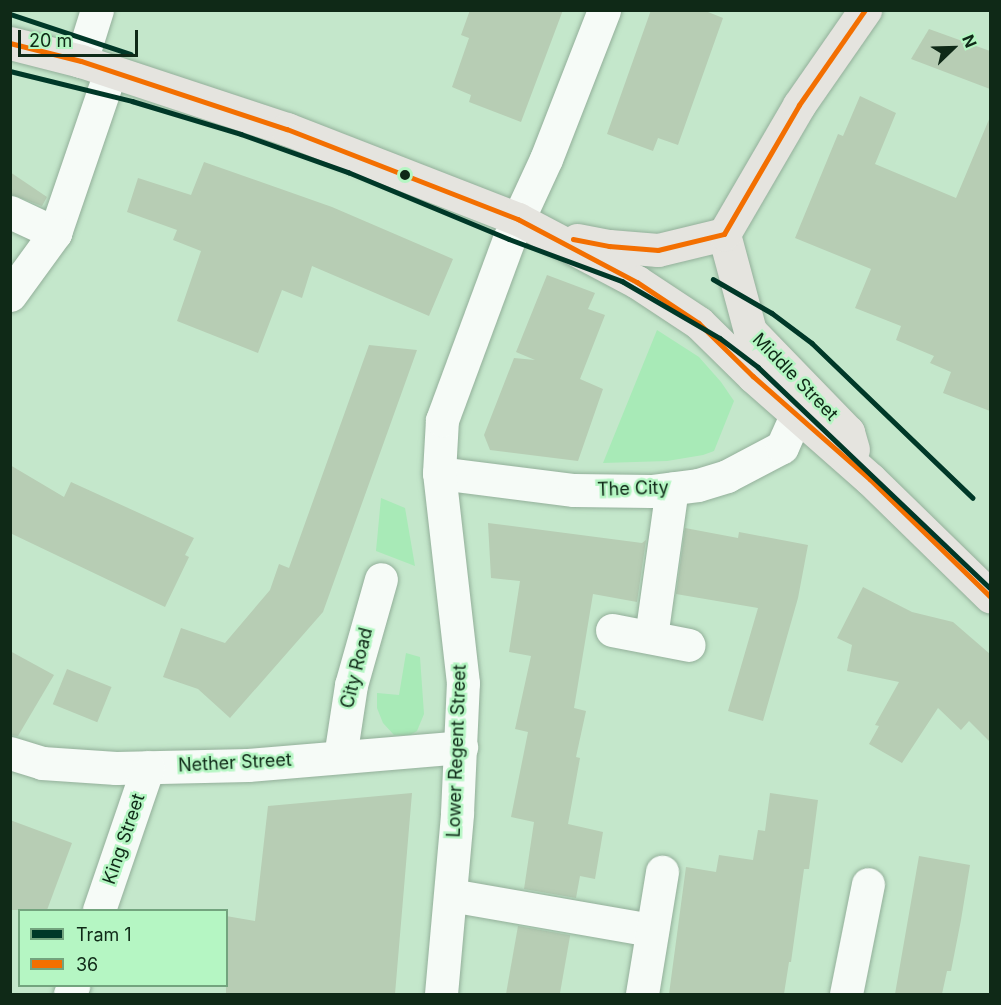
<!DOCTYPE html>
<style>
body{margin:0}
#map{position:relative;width:1001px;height:1005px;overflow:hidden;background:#c4e7cb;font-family:Inter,sans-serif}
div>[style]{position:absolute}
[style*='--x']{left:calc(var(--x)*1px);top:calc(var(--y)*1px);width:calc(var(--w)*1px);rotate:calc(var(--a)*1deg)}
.green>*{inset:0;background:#a8eab7}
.building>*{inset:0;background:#b7cdb4;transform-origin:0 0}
.roads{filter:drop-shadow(0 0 2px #93af9a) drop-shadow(0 0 2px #93af9a)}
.minor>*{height:33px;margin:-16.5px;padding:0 16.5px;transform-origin:16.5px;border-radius:16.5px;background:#f6fbf7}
.major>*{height:33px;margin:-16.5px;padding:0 16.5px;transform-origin:16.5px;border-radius:16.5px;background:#e5e4df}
.bus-1>*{height:4.5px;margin:-2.25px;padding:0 2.25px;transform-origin:2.25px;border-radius:2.25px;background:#f36f01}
.tram-1>*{height:4.5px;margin:-2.25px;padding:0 2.25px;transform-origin:2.25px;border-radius:2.25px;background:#003828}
.dots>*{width:16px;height:16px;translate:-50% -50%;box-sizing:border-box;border:3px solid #b5f6c3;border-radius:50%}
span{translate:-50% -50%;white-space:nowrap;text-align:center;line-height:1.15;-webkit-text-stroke:5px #b5f6c3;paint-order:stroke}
.street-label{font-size:18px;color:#0f2917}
.frame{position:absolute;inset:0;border:12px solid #0f2917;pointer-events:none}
.legend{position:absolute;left:18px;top:909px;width:210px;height:78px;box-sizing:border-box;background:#b5f6c3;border:2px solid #73a47e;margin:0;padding:8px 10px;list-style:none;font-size:18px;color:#0f2917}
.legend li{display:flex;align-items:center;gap:12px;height:30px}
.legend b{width:30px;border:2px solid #73a47e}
.north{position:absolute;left:923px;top:18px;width:60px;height:60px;-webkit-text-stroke:4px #b5f6c3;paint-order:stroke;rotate:67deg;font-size:16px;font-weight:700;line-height:24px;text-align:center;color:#0f2917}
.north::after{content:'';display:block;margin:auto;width:21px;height:27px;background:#0f2917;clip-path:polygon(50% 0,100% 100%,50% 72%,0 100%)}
.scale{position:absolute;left:18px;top:30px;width:120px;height:27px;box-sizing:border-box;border:3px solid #0f2917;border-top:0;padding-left:8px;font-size:18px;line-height:21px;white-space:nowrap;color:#0f2917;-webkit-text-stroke:4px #b5f6c3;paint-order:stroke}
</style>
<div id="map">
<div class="green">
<i style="clip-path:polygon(657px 330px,699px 357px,721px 382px,734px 401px,714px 451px,703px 455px,667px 461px,603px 463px)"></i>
<i style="clip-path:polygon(381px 498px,405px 508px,415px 566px,376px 551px)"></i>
<i style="clip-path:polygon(406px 653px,420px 657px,424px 714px,417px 731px,410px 735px,394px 735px,383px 723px,377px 708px,377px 693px,399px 695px)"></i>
</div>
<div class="building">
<i style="clip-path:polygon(470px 10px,563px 10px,521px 122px,469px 102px,471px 95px,452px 87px,469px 38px,461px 35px)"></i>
<i style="clip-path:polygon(651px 10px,703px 10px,723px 18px,678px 145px,658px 138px,653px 151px,607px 134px)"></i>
<i style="clip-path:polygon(929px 29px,990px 51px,990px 89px,911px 59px)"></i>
<i style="clip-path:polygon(860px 96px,896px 113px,875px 164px,956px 198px,990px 117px,990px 411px,943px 393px,951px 372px,930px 363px,934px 356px,896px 340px,901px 326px,855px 308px,871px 269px,795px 238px,838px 134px,843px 136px)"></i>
<i style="clip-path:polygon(204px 162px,332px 207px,453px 259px,429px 316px,312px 266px,302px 298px,282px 290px,258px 353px,177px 321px,201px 251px,173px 240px,177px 230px,127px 212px,138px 178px,191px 195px)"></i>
<i style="clip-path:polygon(10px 172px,47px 197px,42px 206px,10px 194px)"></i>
<i style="clip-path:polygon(547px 275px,595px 293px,588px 309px,605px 315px,580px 379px,603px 389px,578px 461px,490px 450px,484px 435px,514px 358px,535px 360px,516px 352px)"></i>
<i style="clip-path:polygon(369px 345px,417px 350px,323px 612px,230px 718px,198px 689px,163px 677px,181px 628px,225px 643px,270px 590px,279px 564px,289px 568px)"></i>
<i style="clip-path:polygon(10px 465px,64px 497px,71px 482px,194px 538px,185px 555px,189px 557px,165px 607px,10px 533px)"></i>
<i style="clip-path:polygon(488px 523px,642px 543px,646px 540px,637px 602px,593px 594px,574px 708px,586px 711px,576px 757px,580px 758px,568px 824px,603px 832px,595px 879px,580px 876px,576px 898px,524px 889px,534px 822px,511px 817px,528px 732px,515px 729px,531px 656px,509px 652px,520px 581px,491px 578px)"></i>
<i style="clip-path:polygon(685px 528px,738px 538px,739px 532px,808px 545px,798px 598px,763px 721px,728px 711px,758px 608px,676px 594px)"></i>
<i style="clip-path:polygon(863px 587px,912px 612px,953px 622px,990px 654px,990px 742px,969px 721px,961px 730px,938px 708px,902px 763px,869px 744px,879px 726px,875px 725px,899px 682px,847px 671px,852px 645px,837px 638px)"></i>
<i style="clip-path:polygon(10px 651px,54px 675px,18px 736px,10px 735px)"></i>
<i style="left:67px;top:669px;width:48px;height:38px;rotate:22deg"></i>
<i style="clip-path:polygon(412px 793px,395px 994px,226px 994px,226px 916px,255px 921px,268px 806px)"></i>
<i style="clip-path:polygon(770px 793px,818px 800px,809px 869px,804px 869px,791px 962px,789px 962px,784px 994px,669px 994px,686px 867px,716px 872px,719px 855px,753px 860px,758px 830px,765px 831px)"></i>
<i style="clip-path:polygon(10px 820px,72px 843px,47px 910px,10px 910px)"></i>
<i style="clip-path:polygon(919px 856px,970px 865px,961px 920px,951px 971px,947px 971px,942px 994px,895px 994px)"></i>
<i style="left:518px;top:926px;width:53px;height:69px;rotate:10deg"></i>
</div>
<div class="roads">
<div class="minor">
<i style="--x:81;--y:61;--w:53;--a:-72.6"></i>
<i style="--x:10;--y:212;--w:50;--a:25"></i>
<i style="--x:55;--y:233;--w:170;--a:-71.1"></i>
<i style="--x:10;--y:295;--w:77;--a:-54"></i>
<i style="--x:439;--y:473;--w:136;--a:7.2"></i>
<i style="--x:574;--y:490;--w:77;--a:0.7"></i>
<i style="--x:651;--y:491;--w:47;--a:-7.3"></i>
<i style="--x:698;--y:485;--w:30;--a:-17"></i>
<i style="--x:727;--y:476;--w:62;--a:-27.8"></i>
<i style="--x:782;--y:447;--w:37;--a:-66"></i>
<i style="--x:612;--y:630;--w:78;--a:11"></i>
<i style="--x:651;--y:637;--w:150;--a:-82"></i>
<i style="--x:10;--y:753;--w:34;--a:17"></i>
<i style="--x:42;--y:763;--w:74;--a:3.9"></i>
<i style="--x:116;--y:768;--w:132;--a:-1.3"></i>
<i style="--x:248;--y:765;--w:214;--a:-4.8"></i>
<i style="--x:340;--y:757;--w:73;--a:-81.3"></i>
<i style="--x:351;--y:685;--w:110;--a:-74.2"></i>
<i style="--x:451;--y:895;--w:204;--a:9.9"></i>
<i style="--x:99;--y:910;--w:151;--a:-71.1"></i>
<i style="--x:70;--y:994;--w:9;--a:-69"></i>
<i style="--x:441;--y:994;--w:182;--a:-84.9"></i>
<i style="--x:457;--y:813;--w:130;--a:-87.4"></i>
<i style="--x:463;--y:683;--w:211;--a:-96.5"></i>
<i style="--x:439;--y:473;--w:53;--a:-86.8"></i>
<i style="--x:442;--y:420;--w:193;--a:-69.7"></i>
<i style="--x:509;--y:239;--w:88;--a:-65.2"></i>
<i style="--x:546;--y:159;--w:160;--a:-68.7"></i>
<i style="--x:642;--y:994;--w:124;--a:-80.7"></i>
<i style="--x:846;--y:994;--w:112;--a:-78.7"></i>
</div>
<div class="major">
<i style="--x:10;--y:43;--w:73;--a:14.2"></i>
<i style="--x:81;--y:61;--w:217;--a:18.3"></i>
<i style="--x:287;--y:129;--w:248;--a:21.3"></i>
<i style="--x:518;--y:219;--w:135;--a:27.9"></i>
<i style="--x:637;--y:282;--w:74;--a:33.5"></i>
<i style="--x:699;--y:323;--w:76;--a:44.5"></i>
<i style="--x:753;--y:376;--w:156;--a:41.4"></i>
<i style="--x:870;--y:479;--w:168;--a:44.3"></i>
<i style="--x:724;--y:234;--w:100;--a:75"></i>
<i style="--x:750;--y:331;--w:141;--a:45.9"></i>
<i style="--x:848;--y:432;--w:18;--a:74"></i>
<i style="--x:577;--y:240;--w:33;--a:11"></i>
<i style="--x:609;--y:246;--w:49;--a:4.7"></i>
<i style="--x:658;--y:250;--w:68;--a:-13.6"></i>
<i style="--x:724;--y:234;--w:149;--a:-59.8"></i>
<i style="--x:799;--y:105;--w:116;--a:-55.2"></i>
</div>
</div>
<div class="bus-1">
<i style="--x:10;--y:43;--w:73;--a:14.2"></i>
<i style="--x:81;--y:61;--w:217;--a:18.3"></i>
<i style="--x:287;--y:129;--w:248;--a:21.3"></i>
<i style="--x:518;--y:219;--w:135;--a:27.9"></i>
<i style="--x:637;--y:282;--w:74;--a:33.5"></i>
<i style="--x:699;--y:323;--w:76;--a:44.5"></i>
<i style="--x:753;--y:376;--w:156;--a:41.4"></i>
<i style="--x:870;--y:479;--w:168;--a:44.3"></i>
<i style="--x:573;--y:239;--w:37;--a:11"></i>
<i style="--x:609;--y:246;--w:49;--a:4.7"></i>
<i style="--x:658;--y:250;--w:68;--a:-13.6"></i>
<i style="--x:724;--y:234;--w:149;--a:-59.8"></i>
<i style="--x:799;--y:105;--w:116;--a:-55.2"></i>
</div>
<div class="tram-1">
<i style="--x:10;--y:14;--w:127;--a:18.3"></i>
<i style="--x:10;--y:71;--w:126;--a:13.8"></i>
<i style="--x:132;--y:101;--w:114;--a:16.8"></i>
<i style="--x:241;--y:134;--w:114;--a:19.6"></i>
<i style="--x:348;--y:172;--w:174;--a:22.6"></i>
<i style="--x:509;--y:239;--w:121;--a:20.4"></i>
<i style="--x:622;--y:281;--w:113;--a:30.2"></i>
<i style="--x:720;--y:338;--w:48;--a:37.3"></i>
<i style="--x:758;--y:367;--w:320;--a:43.6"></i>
<i style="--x:713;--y:279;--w:68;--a:30"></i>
<i style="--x:772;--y:313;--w:50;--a:36.9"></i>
<i style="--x:812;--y:343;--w:223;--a:43.9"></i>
</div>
<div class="dots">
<i style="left:405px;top:175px;background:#0f2917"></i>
</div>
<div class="street-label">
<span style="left:795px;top:377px;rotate:46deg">Middle Street</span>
<span style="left:633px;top:489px;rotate:-2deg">The City</span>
<span style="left:357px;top:668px;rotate:-76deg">City Road</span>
<span style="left:457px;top:751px;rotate:-88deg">Lower Regent Street</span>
<span style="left:235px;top:763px;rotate:-3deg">Nether Street</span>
<span style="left:124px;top:839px;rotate:-71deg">King Street</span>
</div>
<div class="frame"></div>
<ul class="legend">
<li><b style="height:8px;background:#003828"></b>Tram 1</li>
<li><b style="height:8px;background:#f36f01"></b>36</li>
</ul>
<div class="north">N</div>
<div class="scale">20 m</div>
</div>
